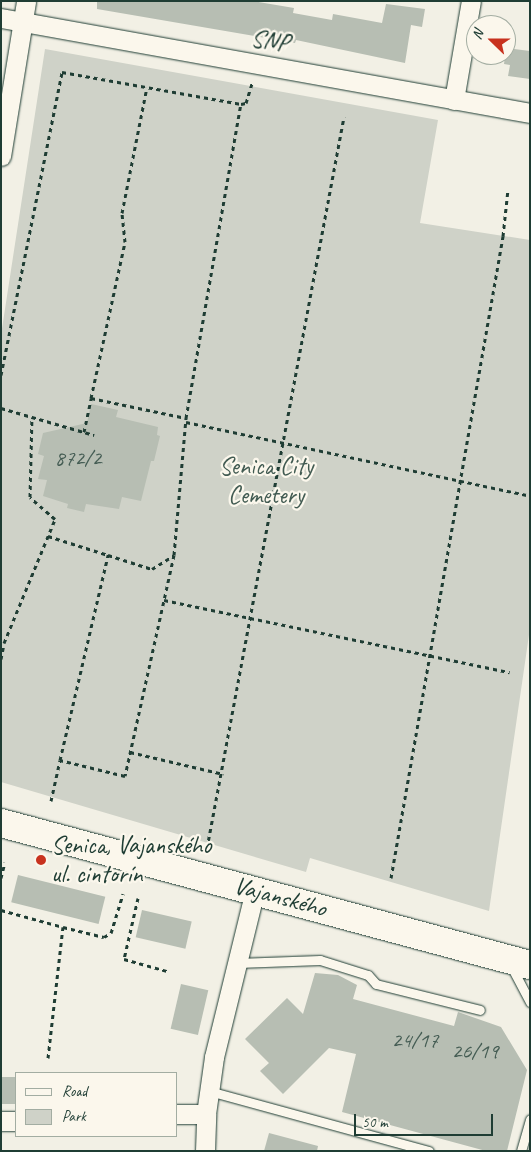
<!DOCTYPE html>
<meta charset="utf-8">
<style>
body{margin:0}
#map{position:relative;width:531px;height:1152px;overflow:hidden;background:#f2f0e5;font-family:Caveat,sans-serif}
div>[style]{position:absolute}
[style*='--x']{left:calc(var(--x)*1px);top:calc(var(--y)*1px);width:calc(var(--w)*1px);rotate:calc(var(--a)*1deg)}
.green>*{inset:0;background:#cfd2c8}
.building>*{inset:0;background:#b7beb3;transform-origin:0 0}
.path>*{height:3px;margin-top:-1.5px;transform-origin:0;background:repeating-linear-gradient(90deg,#1f3d34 0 4px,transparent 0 8px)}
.roads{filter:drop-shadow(0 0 1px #1f3d34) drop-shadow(0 0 1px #1f3d34)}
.lane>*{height:9px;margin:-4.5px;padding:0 4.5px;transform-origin:4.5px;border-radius:4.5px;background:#fbf7ec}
.street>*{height:19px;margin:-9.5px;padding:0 9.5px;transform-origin:9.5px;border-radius:9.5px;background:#fbf7ec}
.primary>*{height:28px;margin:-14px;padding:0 14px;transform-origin:14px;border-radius:14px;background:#fbf7ec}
.dots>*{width:14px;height:14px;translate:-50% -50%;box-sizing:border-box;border:2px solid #fbf7ec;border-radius:50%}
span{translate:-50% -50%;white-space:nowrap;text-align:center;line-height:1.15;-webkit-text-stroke:4.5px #fbf7ec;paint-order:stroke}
.number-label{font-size:22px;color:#455d54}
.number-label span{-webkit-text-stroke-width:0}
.street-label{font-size:25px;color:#1f3d34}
.park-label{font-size:25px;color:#425b52}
.poi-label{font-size:25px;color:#1f3d34}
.left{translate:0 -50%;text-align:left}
.frame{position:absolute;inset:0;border:2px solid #1f3d34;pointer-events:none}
.legend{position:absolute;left:15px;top:1072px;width:162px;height:65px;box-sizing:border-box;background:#fbf7ec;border:1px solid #a3ada2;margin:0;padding:6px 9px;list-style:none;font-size:15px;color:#1f3d34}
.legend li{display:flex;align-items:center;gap:10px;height:25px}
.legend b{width:25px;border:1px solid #a3ada2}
.north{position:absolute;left:466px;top:15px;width:50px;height:50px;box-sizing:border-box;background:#fbf7ec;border:1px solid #a3ada2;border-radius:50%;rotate:292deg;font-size:14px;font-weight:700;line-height:20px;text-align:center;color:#1f3d34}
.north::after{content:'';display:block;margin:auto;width:18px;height:22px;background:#c8321e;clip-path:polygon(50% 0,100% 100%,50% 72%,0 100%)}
.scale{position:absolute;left:354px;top:1114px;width:139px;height:22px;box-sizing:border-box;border:2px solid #1f3d34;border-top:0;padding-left:6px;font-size:15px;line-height:18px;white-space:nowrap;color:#1f3d34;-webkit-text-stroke:4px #fbf7ec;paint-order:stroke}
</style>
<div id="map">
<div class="green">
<i style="clip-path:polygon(45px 49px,438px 120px,420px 223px,530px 240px,530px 628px,489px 911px,310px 858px,306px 872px,1px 782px,1px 335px)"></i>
</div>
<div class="building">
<i style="clip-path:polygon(97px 1px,252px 1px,294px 8px,293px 13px,332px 20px,333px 14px,382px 23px,386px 4px,425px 9px,422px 27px,411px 25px,405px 63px,296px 40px,295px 43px,97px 9px)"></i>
<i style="clip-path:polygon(506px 48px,530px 51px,530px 79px,508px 76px,510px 65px,504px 64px)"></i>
<i style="clip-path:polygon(91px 404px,118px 410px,116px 417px,158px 427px,157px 435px,160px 436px,154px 461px,151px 461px,141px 501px,122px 497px,119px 509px,86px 504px,84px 512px,67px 508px,68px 504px,43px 496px,47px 480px,38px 479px,44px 456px,38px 454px,43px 433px,87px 423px)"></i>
<i style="left:18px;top:875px;width:90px;height:28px;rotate:14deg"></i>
<i style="left:142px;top:910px;width:51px;height:28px;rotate:13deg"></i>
<i style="clip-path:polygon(315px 973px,338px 975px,357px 985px,353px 999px,454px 1026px,458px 1012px,501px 1027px,527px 1070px,507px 1151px,486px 1151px,342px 1112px,356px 1054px,329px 1048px,283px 1094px,260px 1071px,269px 1063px,245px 1039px,287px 998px,303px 1014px)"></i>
<i style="left:181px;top:984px;width:28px;height:46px;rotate:13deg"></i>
<i style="left:1px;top:1077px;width:15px;height:27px"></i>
<i style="clip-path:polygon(269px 1133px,318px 1146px,317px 1151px,264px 1151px)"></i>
</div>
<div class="path">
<i style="--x:1;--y:375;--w:309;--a:-78.6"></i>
<i style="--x:62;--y:72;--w:182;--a:10.1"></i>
<i style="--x:241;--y:104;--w:5;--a:-11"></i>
<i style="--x:246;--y:103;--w:21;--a:-73"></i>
<i style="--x:91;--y:398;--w:160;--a:-77.7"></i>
<i style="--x:125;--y:242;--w:29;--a:-96"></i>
<i style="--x:122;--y:213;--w:128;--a:-78.8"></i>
<i style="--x:1;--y:408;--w:97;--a:16.2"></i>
<i style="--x:186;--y:422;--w:352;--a:12.1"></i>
<i style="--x:84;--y:432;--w:35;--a:-78"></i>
<i style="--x:91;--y:398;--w:97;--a:11.9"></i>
<i style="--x:48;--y:536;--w:63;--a:17.6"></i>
<i style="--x:174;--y:555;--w:138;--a:-85"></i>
<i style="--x:186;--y:418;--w:319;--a:-80.1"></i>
<i style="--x:164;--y:600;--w:353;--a:11.8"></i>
<i style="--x:1;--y:659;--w:16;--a:-79"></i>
<i style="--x:4;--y:643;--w:134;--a:-67.6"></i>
<i style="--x:55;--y:519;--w:33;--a:-139"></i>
<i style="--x:30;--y:497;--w:80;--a:-88.6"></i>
<i style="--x:130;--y:752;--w:96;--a:13.3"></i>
<i style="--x:51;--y:801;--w:42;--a:-77.6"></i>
<i style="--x:60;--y:760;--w:211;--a:-76.8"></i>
<i style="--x:108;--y:555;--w:46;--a:17.7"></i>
<i style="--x:152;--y:569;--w:26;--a:-32"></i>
<i style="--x:174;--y:555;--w:226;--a:102.5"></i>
<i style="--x:125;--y:776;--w:67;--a:-166.2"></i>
<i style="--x:207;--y:848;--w:744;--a:-79.39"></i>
<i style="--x:1;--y:878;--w:16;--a:-76"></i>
<i style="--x:391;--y:878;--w:652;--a:-80.1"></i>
<i style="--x:503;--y:236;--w:47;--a:-83.9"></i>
<i style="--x:138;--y:898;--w:63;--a:102.9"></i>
<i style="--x:124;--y:959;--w:45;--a:15.6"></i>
<i style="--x:1;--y:910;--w:64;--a:15.3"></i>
<i style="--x:48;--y:1058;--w:132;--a:-83.5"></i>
<i style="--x:63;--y:927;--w:42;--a:13.7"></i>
<i style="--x:104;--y:937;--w:8;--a:-30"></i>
<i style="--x:111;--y:933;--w:41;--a:-72.9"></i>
</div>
<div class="roads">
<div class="lane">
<i style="--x:237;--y:963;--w:83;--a:-2.1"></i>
<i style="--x:320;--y:960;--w:50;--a:17.4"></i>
<i style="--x:368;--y:975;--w:12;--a:48"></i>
<i style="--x:376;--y:984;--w:107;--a:14"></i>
<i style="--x:511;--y:966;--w:41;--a:62.2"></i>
<i style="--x:209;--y:1091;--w:228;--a:15.3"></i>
<i style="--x:521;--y:1151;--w:33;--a:-74"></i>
</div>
<div class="street">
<i style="--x:1;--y:18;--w:537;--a:10.18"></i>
<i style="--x:454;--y:100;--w:100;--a:-80.3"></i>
<i style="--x:1;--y:156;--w:157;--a:-80.8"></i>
<i style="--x:176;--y:1114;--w:30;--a:0"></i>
<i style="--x:1;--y:1121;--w:15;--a:0"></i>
<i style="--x:205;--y:1151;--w:37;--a:-88"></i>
<i style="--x:206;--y:1114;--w:58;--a:-82"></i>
<i style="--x:214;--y:1057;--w:172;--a:-76.2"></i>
</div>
<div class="primary">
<i style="--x:1;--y:823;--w:548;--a:15.03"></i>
</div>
</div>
<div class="dots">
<i style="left:41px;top:860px;background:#c8321e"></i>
</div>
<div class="number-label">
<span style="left:78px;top:459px">872/2</span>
<span style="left:415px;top:1041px">24/17</span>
<span style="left:475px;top:1052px">26/19</span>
</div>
<div class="street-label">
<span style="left:270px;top:41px;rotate:10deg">SNP</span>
<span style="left:280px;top:897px;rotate:15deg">Vajanského</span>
</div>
<div class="park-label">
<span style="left:266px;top:481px">Senica City<br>Cemetery</span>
</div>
<div class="poi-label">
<span class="left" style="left:51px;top:860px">Senica, Vajanského<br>ul. cintorín</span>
</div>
<div class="frame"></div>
<ul class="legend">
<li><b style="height:6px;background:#fbf7ec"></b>Road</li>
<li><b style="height:14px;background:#cfd2c8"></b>Park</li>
</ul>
<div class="north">N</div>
<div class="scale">50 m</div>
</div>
